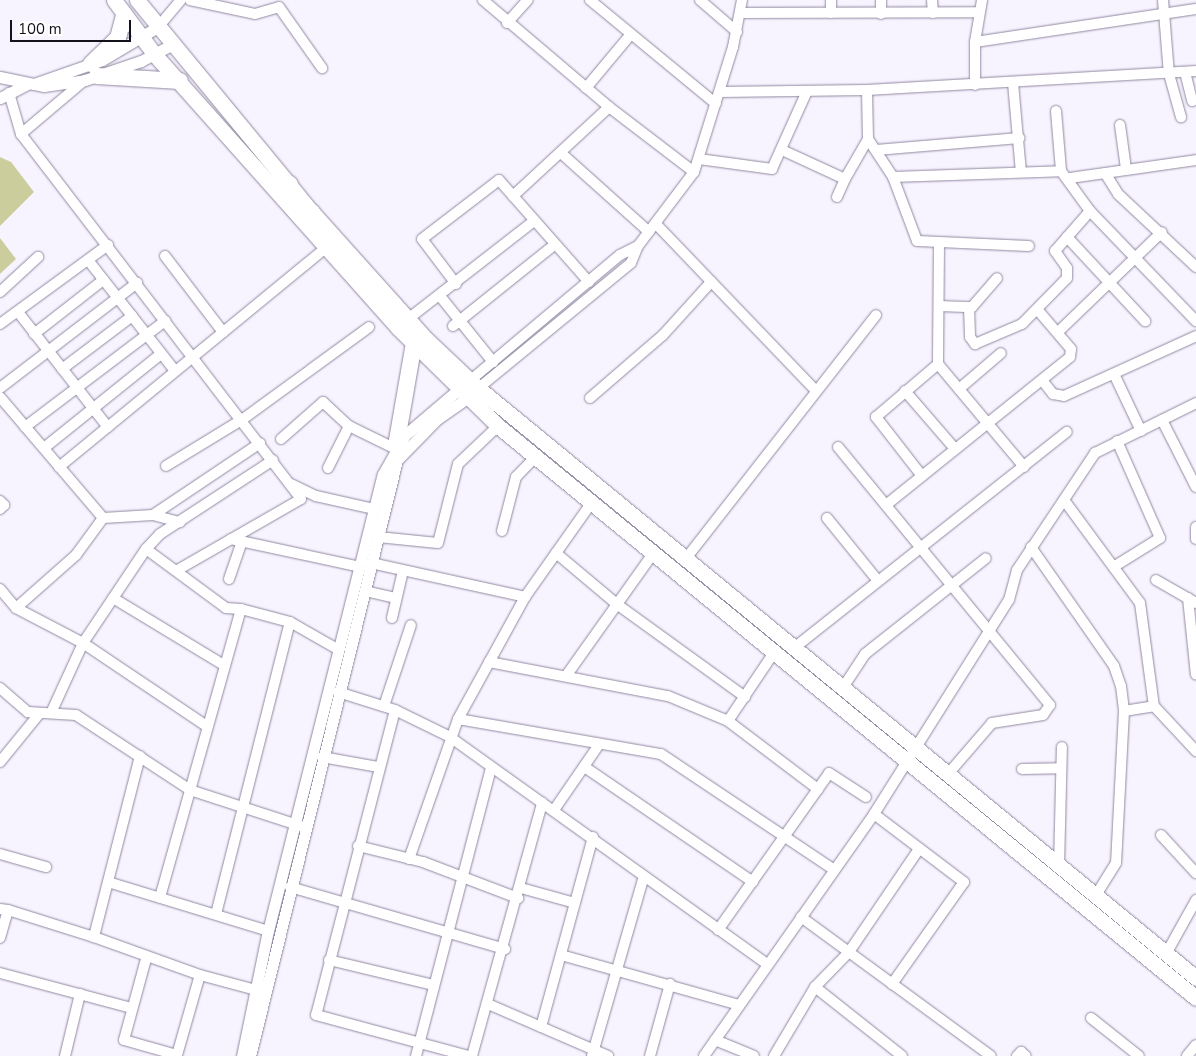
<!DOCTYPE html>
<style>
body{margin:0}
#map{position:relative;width:1196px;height:1056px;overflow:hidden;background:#f8f4ff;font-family:"Nunito Sans",sans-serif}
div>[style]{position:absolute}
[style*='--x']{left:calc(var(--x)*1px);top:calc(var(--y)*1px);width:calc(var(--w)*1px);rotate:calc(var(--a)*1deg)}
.green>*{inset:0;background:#cbce9c}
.roads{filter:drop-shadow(0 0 1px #9188a1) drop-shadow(0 0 1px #9188a1)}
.minor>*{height:10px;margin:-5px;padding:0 5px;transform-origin:5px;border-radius:5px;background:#fff}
.tertiary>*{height:11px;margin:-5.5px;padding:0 5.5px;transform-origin:5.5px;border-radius:5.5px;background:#fff}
.primary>*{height:15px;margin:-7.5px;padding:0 7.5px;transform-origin:7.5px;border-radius:7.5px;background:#fff}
.trunk>*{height:16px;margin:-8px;padding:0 8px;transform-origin:8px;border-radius:8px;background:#fff}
span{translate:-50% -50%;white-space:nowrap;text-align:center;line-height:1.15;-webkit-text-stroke:5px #fff;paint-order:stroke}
.scale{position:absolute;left:10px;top:20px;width:121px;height:22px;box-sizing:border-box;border:2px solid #14111a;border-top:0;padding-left:6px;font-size:15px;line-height:18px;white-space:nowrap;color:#14111a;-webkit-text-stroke:4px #fff;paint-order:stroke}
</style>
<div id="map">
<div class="green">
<i style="clip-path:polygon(0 157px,11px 162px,34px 192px,0 226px)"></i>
<i style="clip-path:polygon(0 238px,16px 259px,0 274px)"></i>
</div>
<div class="roads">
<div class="minor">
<i style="--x:190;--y:0;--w:66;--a:12.2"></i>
<i style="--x:255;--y:14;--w:25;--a:-16"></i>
<i style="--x:279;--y:7;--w:75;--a:54.8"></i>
<i style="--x:483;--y:0;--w:165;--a:40.3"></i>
<i style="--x:609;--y:107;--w:107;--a:37.4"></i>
<i style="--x:590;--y:0;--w:163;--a:39.5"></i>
<i style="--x:700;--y:0;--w:49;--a:40.9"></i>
<i style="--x:932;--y:0;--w:13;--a:86"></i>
<i style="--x:1163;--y:0;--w:74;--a:85.4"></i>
<i style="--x:1169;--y:74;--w:45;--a:74.4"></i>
<i style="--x:740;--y:13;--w:239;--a:-0.2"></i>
<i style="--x:831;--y:13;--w:13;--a:-90"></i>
<i style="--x:881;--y:14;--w:14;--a:-90"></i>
<i style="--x:507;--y:23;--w:31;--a:-48"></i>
<i style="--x:159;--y:26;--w:34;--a:-50"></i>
<i style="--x:975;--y:42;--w:223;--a:-8.5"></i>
<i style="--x:1185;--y:72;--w:30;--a:76"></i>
<i style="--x:1013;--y:83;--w:89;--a:84.9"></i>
<i style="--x:975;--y:85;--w:43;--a:-90"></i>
<i style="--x:975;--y:42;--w:43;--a:-80.5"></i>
<i style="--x:586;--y:88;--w:70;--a:-50.2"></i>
<i style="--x:720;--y:92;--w:147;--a:-0.8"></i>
<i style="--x:867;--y:90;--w:330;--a:-3.3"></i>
<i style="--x:9;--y:93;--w:43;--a:73.7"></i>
<i style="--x:21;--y:134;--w:460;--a:52.5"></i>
<i style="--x:301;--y:499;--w:144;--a:150.1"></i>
<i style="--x:1056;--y:111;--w:60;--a:85.2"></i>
<i style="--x:1120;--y:125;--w:44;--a:82.2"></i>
<i style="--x:21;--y:134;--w:84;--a:-40.2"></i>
<i style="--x:868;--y:139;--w:45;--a:56.7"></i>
<i style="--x:893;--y:177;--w:68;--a:69.4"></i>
<i style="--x:917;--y:241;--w:112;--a:2.6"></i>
<i style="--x:782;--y:150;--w:69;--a:24.7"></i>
<i style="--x:845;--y:179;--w:46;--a:-60.1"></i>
<i style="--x:868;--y:139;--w:49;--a:-91.2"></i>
<i style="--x:876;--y:150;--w:144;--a:-4.8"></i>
<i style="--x:561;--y:153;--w:118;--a:41.9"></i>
<i style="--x:699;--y:159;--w:74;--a:7.8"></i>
<i style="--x:772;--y:169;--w:85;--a:-65.8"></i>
<i style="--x:1105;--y:173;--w:25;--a:58"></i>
<i style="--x:1118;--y:194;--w:107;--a:43.1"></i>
<i style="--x:893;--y:177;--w:168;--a:-2"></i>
<i style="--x:1061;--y:171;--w:49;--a:54.1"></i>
<i style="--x:1090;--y:211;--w:153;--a:46.1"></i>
<i style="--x:1070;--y:178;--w:127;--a:-8.1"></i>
<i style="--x:513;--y:196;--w:131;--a:-42.8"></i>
<i style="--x:837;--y:197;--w:20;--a:-66"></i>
<i style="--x:656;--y:224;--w:230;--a:46.2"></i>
<i style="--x:1067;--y:237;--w:115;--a:47.1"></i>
<i style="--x:939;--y:244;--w:120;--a:90.5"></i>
<i style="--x:938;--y:364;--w:134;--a:50.1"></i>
<i style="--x:165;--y:256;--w:96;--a:52.7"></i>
<i style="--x:88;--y:260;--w:141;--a:51.9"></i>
<i style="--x:456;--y:284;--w:56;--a:-127.1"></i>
<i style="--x:422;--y:239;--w:97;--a:-37.5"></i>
<i style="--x:499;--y:180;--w:136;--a:48.6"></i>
<i style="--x:0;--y:292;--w:52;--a:-42.6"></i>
<i style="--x:440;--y:296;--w:85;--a:51.2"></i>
<i style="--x:939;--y:306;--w:33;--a:2"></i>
<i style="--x:972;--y:307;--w:38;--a:-49"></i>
<i style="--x:969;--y:307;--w:30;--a:88"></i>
<i style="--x:970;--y:337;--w:9;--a:54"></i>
<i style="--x:975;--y:344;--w:51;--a:-23.1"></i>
<i style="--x:1022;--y:324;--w:64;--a:-45.6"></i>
<i style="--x:1067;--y:278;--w:10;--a:-90"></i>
<i style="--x:1067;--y:268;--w:21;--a:-125"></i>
<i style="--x:1055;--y:251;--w:53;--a:-48.8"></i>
<i style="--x:18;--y:312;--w:146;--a:52"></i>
<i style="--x:408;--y:319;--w:160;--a:-37.9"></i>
<i style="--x:0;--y:324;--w:134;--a:-36.2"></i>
<i style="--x:453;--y:326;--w:129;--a:-38.7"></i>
<i style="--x:1058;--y:332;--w:144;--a:-43.9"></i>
<i style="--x:34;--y:334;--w:88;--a:-38"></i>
<i style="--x:62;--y:369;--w:88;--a:-37.1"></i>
<i style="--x:1114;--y:374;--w:63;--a:64.7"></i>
<i style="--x:1042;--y:380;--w:18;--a:52"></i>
<i style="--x:1053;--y:394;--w:11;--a:10"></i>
<i style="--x:1064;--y:396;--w:145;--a:-24.4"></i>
<i style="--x:466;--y:384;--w:201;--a:-40"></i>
<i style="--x:620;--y:255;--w:20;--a:-27"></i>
<i style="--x:0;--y:388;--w:173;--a:-37.5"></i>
<i style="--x:959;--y:389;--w:55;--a:-40.6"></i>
<i style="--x:475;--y:391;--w:202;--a:-39.4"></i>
<i style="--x:631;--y:263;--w:18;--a:-68"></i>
<i style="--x:638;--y:246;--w:93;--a:-52.9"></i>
<i style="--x:694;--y:172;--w:131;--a:-72.7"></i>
<i style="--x:733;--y:47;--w:48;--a:-79.2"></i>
<i style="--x:905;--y:391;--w:77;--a:49.2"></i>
<i style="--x:0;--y:397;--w:159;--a:49.6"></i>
<i style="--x:103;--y:518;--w:46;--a:126.1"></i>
<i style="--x:76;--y:555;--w:80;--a:138.5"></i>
<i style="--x:590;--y:398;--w:96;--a:-40.8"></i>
<i style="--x:663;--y:335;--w:72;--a:-47.8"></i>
<i style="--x:1162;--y:420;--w:75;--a:63.1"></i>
<i style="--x:25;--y:427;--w:176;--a:-37.1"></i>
<i style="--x:281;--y:439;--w:56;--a:-41.4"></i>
<i style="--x:323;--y:402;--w:35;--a:43"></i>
<i style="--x:838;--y:447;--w:334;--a:50.6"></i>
<i style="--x:1050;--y:705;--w:12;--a:125"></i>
<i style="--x:1043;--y:715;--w:52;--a:171.1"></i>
<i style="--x:992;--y:723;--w:67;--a:130.8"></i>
<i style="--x:44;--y:448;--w:150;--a:-38.8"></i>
<i style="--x:166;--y:466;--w:90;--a:-31.4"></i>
<i style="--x:243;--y:419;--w:156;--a:-36.1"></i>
<i style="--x:59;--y:467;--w:347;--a:-39.4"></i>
<i style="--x:328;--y:468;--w:47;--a:-63.4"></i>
<i style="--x:349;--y:426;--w:50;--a:26.1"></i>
<i style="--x:922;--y:476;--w:75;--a:-127.9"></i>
<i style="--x:876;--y:417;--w:82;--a:-40.5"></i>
<i style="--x:291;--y:484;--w:28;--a:26"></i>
<i style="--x:316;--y:496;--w:59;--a:12.6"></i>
<i style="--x:1064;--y:500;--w:128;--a:53.6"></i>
<i style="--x:1140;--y:603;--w:104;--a:82.3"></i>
<i style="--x:1154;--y:706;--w:62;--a:47"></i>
<i style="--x:0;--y:501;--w:6;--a:45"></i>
<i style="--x:4;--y:505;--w:6;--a:135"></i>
<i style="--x:886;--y:505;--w:236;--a:-38.8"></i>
<i style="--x:1070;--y:357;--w:8;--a:-83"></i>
<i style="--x:1071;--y:349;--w:52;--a:-130.4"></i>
<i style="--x:153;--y:515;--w:129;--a:-33.9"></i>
<i style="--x:103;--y:518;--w:50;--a:-3.4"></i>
<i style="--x:153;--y:515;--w:28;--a:15"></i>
<i style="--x:827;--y:518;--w:81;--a:51"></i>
<i style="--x:1196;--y:527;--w:12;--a:90"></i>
<i style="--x:502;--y:531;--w:56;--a:-75.5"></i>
<i style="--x:516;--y:477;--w:28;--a:-46"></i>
<i style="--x:378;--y:537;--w:60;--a:5.7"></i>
<i style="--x:438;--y:543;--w:81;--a:-75.8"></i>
<i style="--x:458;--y:464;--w:55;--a:-43.5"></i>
<i style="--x:231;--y:539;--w:132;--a:12.2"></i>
<i style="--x:1031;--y:547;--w:145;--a:55.1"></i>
<i style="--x:1114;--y:666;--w:21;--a:71"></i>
<i style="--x:1121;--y:686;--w:25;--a:83"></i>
<i style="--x:1124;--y:711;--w:152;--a:93"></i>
<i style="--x:1116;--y:863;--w:39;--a:122"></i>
<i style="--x:146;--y:549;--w:99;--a:36.4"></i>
<i style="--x:226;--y:608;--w:15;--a:4"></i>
<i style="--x:241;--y:609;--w:300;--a:105.7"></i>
<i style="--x:556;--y:553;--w:81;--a:40"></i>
<i style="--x:618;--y:605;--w:157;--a:35.9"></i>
<i style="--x:684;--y:561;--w:312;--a:-52"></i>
<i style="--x:371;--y:563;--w:158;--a:12.4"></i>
<i style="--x:1115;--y:566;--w:53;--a:-31.9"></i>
<i style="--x:1160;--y:538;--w:106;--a:-113.9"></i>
<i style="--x:229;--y:579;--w:39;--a:-71"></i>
<i style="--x:1156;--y:580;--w:46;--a:29.9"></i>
<i style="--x:0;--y:589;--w:25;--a:50"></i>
<i style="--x:16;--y:608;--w:76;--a:27.6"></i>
<i style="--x:83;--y:643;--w:147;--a:33.9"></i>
<i style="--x:365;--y:591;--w:32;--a:13"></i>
<i style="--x:113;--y:598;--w:127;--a:31.2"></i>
<i style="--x:1188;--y:598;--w:77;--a:84.1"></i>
<i style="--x:241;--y:609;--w:51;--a:14.9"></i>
<i style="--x:290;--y:622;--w:56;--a:29.7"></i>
<i style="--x:392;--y:618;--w:44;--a:-76.9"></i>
<i style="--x:794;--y:648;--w:348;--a:-38.4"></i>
<i style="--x:775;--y:651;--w:84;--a:123.9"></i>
<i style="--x:728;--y:721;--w:113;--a:37.1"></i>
<i style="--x:489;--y:662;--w:182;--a:10.8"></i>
<i style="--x:668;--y:696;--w:65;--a:22.6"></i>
<i style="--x:566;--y:676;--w:148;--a:-54.6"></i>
<i style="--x:0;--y:688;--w:37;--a:41"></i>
<i style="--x:28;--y:712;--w:48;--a:3.6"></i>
<i style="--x:76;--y:715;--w:136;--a:33.3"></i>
<i style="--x:190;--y:790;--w:117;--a:18"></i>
<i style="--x:842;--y:689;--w:42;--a:-56.7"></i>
<i style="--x:865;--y:654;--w:154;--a:-38.4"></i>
<i style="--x:338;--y:692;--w:60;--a:17.5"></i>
<i style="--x:395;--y:710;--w:61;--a:26.1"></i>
<i style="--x:450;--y:737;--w:391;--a:35.6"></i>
<i style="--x:384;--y:706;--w:85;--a:-71.6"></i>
<i style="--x:395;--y:710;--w:315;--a:104.5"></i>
<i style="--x:316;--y:1015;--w:157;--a:15.1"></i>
<i style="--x:1124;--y:711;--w:30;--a:-9"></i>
<i style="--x:51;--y:713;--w:77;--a:-65.4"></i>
<i style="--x:83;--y:643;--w:113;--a:-56.2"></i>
<i style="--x:146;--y:549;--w:21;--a:-47"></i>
<i style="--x:160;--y:534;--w:135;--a:-33.2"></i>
<i style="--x:458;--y:719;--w:206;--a:9.8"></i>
<i style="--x:661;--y:754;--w:208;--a:33.8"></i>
<i style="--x:140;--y:756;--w:187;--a:104.3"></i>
<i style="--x:94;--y:937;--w:113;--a:19.7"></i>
<i style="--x:322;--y:757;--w:58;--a:10"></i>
<i style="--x:0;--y:762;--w:63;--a:-50.8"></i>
<i style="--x:586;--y:768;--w:202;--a:34.3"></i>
<i style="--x:1022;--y:769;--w:39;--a:-1"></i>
<i style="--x:554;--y:810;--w:78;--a:-55.5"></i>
<i style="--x:874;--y:814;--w:113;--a:37.1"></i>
<i style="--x:964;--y:882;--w:125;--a:125.2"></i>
<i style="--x:1161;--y:835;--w:52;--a:47.4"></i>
<i style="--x:358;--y:846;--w:67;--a:13.8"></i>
<i style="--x:423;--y:862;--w:102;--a:20.8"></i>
<i style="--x:0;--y:854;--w:48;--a:15.8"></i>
<i style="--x:409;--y:859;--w:148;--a:-70.7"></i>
<i style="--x:458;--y:719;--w:139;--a:-61.2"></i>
<i style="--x:525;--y:597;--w:113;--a:-54.8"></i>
<i style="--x:1059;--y:866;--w:119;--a:-88.6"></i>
<i style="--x:108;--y:882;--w:167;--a:17"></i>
<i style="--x:290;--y:887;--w:224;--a:16.1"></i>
<i style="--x:521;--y:888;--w:56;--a:15.5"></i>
<i style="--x:0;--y:909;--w:8;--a:7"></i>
<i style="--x:8;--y:910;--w:29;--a:106"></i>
<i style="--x:8;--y:910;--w:90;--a:17.4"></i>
<i style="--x:216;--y:914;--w:301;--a:-75.8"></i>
<i style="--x:801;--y:917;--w:235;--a:36.2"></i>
<i style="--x:718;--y:930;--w:192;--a:-54.7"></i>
<i style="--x:829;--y:773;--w:44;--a:33"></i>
<i style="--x:1166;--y:954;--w:62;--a:-60.9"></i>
<i style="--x:561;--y:955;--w:185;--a:15.7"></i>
<i style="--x:146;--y:959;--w:84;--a:105.2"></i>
<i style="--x:124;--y:1040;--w:55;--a:15.8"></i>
<i style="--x:177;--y:1055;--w:83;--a:-74"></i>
<i style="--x:200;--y:975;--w:58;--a:15"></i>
<i style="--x:329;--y:960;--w:108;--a:13.4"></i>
<i style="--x:0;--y:973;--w:137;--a:14.9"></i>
<i style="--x:815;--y:987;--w:111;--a:38.4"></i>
<i style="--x:488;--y:1004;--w:131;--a:23.4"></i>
<i style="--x:1091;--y:1018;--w:61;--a:38.4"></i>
<i style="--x:541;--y:1027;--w:197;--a:-74.7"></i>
<i style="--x:715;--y:1040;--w:42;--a:22.3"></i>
<i style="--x:65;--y:1056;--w:64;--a:-76.4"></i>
<i style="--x:416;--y:1056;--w:298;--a:-75.4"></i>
<i style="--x:472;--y:1056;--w:263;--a:-74.5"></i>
<i style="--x:592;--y:1056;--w:187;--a:-73.9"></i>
<i style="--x:650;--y:1056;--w:75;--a:-74.5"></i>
<i style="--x:704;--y:1056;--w:296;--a:-54.9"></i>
<i style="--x:874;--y:814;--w:253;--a:-57.8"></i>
<i style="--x:1009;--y:600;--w:31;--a:-75"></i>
<i style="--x:1017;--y:570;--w:141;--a:-56.3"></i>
<i style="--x:1095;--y:453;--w:113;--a:-26.3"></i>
<i style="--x:774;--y:1056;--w:80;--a:-59.3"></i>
<i style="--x:815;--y:987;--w:49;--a:-45.8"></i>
<i style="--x:849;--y:952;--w:125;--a:-55.8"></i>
<i style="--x:1017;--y:1056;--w:6;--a:-45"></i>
<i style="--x:1021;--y:1052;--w:6;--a:39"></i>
<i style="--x:1187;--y:1056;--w:14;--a:-51"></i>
</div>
<div class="tertiary">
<i style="--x:0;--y:77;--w:45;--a:11.6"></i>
<i style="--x:44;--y:86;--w:41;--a:-8.3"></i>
<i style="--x:85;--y:80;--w:59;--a:-18.7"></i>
<i style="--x:141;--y:61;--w:36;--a:-28"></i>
<i style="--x:34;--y:84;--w:72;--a:-19.4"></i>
<i style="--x:102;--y:60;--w:66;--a:-30.8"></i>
<i style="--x:0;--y:98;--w:30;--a:-27"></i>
<i style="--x:242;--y:1056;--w:128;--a:-78.3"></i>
<i style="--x:268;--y:931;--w:471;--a:-75.9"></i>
<i style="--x:383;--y:474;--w:45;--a:-60.6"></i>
<i style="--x:405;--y:435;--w:71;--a:-40.4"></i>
<i style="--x:250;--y:1056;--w:614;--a:-76.14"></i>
<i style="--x:397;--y:460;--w:57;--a:-45.7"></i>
<i style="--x:437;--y:419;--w:38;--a:-35"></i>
</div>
<div class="primary">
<i style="--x:114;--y:0;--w:69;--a:53.3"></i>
<i style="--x:155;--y:55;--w:365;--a:48.3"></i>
<i style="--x:398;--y:328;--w:140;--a:44.4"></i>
<i style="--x:498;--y:426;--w:902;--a:39.33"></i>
<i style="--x:137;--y:0;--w:275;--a:50.5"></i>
<i style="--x:312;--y:212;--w:171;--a:48.1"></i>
<i style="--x:426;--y:339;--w:71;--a:43.3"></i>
<i style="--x:478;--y:388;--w:929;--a:39.41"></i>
</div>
<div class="trunk">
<i style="--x:91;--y:64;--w:37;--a:-44"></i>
<i style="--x:118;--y:38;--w:24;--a:-75"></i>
<i style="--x:97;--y:76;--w:83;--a:3.4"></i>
<i style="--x:280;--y:194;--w:14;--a:-45"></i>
<i style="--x:303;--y:220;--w:12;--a:-42"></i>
<i style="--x:396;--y:446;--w:105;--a:-80.1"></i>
</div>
</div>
<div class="scale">100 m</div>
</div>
